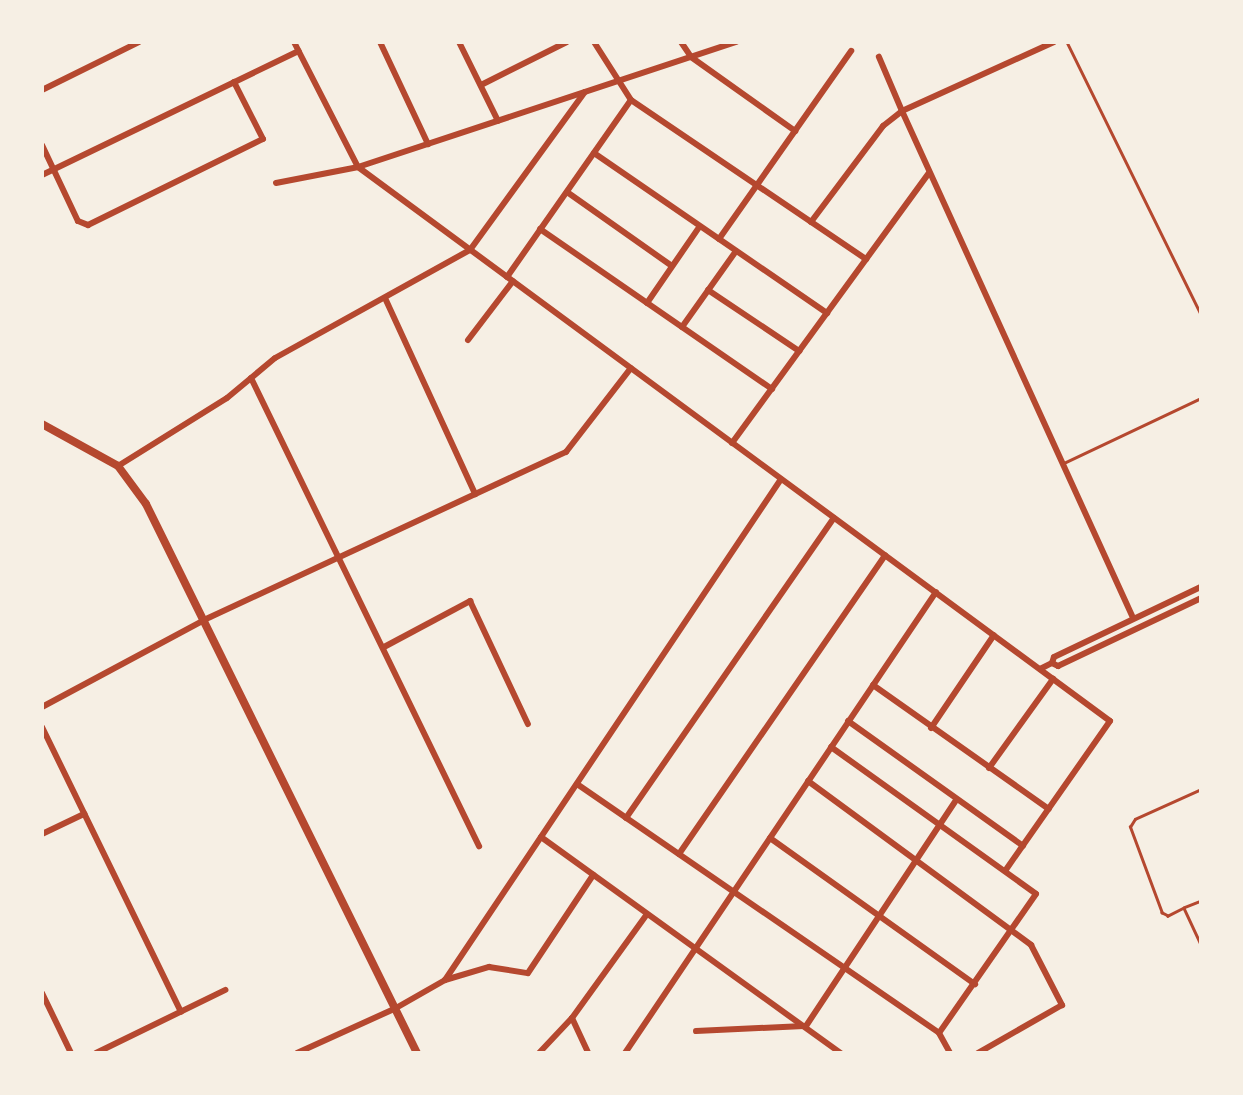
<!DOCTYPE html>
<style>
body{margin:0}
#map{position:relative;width:1243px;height:1095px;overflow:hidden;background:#f6efe4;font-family:"Fira Sans",sans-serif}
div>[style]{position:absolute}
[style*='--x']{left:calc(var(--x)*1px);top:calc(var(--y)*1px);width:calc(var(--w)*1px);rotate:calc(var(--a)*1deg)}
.service>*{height:2.5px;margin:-1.25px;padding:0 1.25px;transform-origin:1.25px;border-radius:1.25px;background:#b5482f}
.minor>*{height:6px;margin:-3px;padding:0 3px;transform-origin:3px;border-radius:3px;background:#b5482f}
.tertiary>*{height:8px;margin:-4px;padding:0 4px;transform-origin:4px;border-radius:4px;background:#b5482f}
span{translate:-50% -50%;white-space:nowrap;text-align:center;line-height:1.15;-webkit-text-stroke:5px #f6efe4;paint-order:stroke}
.frame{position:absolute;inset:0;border:44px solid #f6efe4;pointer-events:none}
</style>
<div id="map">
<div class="service">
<i style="--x:1067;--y:42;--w:303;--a:63.8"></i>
<i style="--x:1064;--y:463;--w:152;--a:-25.4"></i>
<i style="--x:1201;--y:901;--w:18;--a:158"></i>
<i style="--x:1184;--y:908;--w:40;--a:65"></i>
<i style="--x:1184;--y:908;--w:18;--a:153"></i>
<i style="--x:1168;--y:916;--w:7;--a:-153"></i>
<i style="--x:1162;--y:913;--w:92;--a:-110.4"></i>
<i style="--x:1130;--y:827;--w:9;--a:-58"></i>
<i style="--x:1135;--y:819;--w:72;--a:-24.4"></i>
</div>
<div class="minor">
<i style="--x:294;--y:42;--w:140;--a:62.9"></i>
<i style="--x:358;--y:167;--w:934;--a:36.38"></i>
<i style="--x:1110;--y:721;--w:183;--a:125"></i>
<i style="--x:380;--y:42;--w:113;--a:64.8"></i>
<i style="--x:459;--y:42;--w:88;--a:63.7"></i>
<i style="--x:594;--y:42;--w:69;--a:57.5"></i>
<i style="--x:631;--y:100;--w:284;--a:34.1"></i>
<i style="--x:681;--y:42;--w:18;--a:56"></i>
<i style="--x:691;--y:57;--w:128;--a:35.4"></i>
<i style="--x:1054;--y:42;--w:167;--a:155.6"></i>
<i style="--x:902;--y:111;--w:557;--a:65.5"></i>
<i style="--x:481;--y:85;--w:96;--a:-26.6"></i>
<i style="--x:42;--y:90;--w:108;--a:-26.3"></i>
<i style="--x:42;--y:145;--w:84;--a:64.7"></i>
<i style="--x:78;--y:221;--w:11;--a:22"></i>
<i style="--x:88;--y:225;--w:195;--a:-26.2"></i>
<i style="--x:263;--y:139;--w:64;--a:-117"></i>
<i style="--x:594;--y:153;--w:283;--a:34.5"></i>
<i style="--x:42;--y:175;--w:285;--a:-25.8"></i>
<i style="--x:276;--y:183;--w:84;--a:-11"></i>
<i style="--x:358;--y:167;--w:399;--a:-18.3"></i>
<i style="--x:567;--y:192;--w:128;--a:35.2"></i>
<i style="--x:811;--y:222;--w:120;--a:-53.1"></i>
<i style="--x:883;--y:126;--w:24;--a:-38"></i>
<i style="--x:902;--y:111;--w:59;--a:-113.1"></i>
<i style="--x:540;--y:229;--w:282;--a:34.6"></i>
<i style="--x:719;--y:239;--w:230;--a:-54.9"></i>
<i style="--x:507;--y:277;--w:216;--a:-55"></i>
<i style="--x:708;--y:290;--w:110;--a:33.8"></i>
<i style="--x:385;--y:298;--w:216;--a:65.3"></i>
<i style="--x:647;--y:303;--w:93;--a:-55.5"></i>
<i style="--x:682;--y:327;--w:93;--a:-54.6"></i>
<i style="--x:468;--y:340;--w:74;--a:-52.7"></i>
<i style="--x:251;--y:378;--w:521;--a:64.03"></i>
<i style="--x:732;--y:443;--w:334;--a:-53.9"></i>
<i style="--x:118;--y:466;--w:128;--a:-32"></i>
<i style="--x:227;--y:398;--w:62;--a:-39.8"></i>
<i style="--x:275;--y:358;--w:223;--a:-29"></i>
<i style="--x:470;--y:250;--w:195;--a:-54"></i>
<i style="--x:384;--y:647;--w:98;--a:-28.1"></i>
<i style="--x:470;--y:601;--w:136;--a:64.8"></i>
<i style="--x:1052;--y:663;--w:7;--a:27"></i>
<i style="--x:1058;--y:666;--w:158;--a:-25.4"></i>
<i style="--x:1040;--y:669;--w:13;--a:-27"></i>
<i style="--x:1052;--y:663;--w:6;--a:-72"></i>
<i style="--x:1054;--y:657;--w:163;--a:-25.5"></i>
<i style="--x:873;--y:685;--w:215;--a:35.2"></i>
<i style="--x:42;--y:707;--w:186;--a:-28.2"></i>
<i style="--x:206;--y:619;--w:397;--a:-24.9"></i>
<i style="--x:566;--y:452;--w:106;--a:-52.3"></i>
<i style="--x:848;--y:721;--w:215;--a:35.5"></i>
<i style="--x:42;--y:727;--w:317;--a:64"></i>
<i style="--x:931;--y:728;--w:112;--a:-55.9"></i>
<i style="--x:831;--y:747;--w:252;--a:35.6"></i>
<i style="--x:1036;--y:894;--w:169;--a:124.9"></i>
<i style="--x:989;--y:768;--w:110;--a:-54.3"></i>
<i style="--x:808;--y:781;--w:277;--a:36.3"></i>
<i style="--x:1031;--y:945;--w:68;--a:62.7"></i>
<i style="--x:1062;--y:1005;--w:97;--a:150.3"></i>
<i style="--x:577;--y:784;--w:439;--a:34.5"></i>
<i style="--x:939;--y:1033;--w:23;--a:61"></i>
<i style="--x:626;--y:818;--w:365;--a:-55.3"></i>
<i style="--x:42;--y:834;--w:47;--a:-25.5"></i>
<i style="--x:541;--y:837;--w:370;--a:35.8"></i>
<i style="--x:770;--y:838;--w:252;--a:35.5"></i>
<i style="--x:679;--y:854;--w:363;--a:-55.4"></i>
<i style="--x:445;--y:980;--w:603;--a:-56.15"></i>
<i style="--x:42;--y:993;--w:67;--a:64.2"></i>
<i style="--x:572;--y:1018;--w:38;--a:65"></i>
<i style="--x:806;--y:1026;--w:271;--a:-56.4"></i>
<i style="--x:696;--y:1031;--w:108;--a:-2.7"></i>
<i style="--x:96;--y:1053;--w:144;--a:-26"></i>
<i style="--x:297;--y:1053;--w:109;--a:-24.4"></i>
<i style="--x:396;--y:1008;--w:56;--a:-29.7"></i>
<i style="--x:445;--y:980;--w:46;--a:-16.5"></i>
<i style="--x:489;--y:967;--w:39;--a:9"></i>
<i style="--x:528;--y:973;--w:118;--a:-56.4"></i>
<i style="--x:539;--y:1053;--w:48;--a:-46.7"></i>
<i style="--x:572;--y:1018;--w:128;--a:-54.2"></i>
<i style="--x:625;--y:1053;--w:556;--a:-56"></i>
</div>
<div class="tertiary">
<i style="--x:42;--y:424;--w:87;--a:28.9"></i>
<i style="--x:118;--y:466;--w:47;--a:53.6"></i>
<i style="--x:146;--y:504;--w:612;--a:63.73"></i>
</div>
<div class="frame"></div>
</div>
